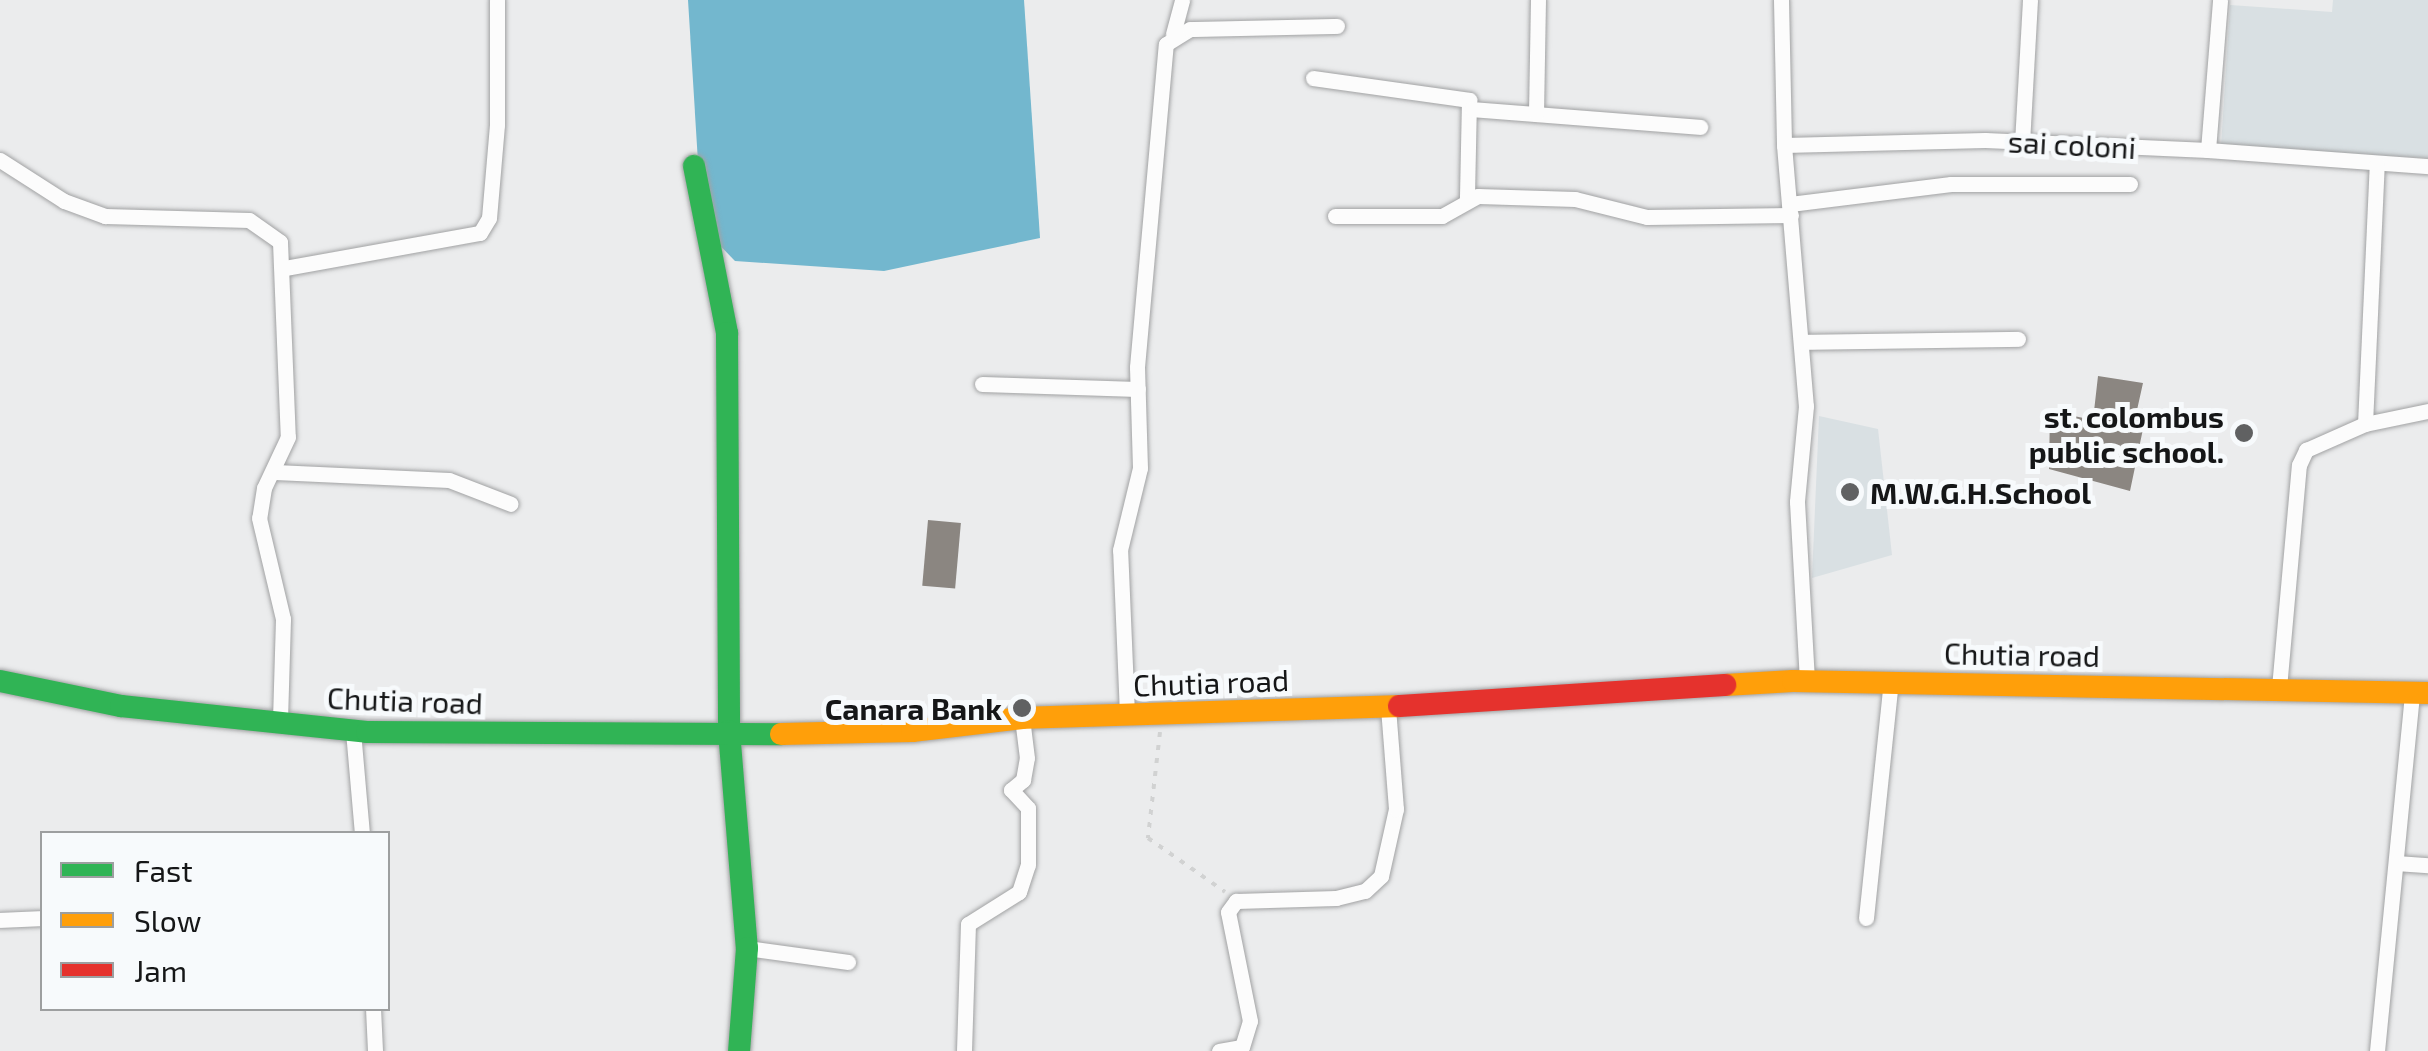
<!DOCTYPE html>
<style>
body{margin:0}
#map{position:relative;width:2428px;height:1051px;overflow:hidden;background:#ebeced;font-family:"Exo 2",sans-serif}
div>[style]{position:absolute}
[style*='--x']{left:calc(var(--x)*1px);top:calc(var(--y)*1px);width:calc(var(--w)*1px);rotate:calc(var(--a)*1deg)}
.built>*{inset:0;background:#d9e0e3}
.water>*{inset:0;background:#73b7ce}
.building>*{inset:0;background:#8b8681;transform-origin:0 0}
.path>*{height:4px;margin-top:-2px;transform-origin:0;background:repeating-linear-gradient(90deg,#d1d2d2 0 5px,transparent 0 13px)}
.roads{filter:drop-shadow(0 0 2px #a1a2a3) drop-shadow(0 0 2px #a1a2a3)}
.street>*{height:15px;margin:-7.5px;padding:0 7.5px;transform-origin:7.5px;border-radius:7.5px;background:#fcfcfc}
.fast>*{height:22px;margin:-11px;padding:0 11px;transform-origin:11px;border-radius:11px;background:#30b455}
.slow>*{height:22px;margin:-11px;padding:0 11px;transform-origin:11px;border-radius:11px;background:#ff9f0a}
.jam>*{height:22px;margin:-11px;padding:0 11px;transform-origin:11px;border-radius:11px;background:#e5322d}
.dots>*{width:28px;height:28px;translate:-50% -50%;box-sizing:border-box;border:5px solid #f7fafc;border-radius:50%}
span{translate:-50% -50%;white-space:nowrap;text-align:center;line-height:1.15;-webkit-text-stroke:10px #f7fafc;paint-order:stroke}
.street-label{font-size:30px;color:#151617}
.poi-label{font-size:30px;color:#151617;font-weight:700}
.right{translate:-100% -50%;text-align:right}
.left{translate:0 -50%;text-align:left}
.legend{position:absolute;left:40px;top:831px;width:350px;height:180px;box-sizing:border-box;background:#f7fafc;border:2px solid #9d9fa0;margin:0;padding:12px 18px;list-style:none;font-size:30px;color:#151617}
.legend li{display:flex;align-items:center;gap:20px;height:50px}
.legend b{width:50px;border:2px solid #9d9fa0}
</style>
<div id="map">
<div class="built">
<i style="clip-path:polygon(2333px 0,2428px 0,2428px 158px,2221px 147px,2230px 5px,2332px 12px)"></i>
<i style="clip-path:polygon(1819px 416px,1878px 429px,1892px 555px,1812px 578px)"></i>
</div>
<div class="water">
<i style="clip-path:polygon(688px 0,1024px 0,1040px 238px,884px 271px,735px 261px,702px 227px)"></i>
</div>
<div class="building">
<i style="clip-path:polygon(2098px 376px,2143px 383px,2133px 428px,2143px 429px,2130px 491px,2049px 469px,2050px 411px,2093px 420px)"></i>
<i style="left:928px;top:520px;width:33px;height:66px;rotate:5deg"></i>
</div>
<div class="path">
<i style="--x:1160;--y:732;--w:107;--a:96.5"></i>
<i style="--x:1148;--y:838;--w:94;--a:35"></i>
</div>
<div class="roads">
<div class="street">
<i style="--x:1781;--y:0;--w:145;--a:88.8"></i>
<i style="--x:1784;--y:145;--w:262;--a:85.2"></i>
<i style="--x:1806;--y:406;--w:96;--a:95.4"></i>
<i style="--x:1797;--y:502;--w:179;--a:86.8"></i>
<i style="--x:1173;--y:34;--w:35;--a:-75"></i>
<i style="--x:1313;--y:78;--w:158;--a:8"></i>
<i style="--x:1469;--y:100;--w:99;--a:91.2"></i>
<i style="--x:1472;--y:109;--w:229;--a:4.5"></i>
<i style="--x:1536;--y:114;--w:114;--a:-89"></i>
<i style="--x:2022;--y:143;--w:143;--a:-86.8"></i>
<i style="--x:1784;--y:145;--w:201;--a:-1.4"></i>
<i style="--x:1985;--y:140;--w:223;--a:2.6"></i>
<i style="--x:2208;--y:150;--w:150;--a:-85.4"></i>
<i style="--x:2208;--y:150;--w:221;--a:4.2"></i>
<i style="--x:0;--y:160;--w:76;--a:32.6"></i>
<i style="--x:64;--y:201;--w:44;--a:20.1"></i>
<i style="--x:105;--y:216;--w:144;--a:1.6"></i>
<i style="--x:249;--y:220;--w:38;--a:35"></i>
<i style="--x:280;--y:242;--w:195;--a:87.7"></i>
<i style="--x:288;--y:437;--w:56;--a:115.2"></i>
<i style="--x:264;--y:488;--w:30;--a:99"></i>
<i style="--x:259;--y:518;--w:104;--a:76.6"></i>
<i style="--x:283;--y:619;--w:104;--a:91.7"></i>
<i style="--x:1790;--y:204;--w:162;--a:-7.1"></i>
<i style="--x:1951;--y:184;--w:179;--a:0"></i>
<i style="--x:1335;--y:216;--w:107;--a:0"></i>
<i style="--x:1442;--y:216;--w:41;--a:-29.1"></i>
<i style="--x:1478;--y:196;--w:97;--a:1.8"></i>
<i style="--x:1575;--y:199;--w:74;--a:14"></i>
<i style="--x:1647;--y:217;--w:144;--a:-0.8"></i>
<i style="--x:285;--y:268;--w:198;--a:-10.2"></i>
<i style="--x:480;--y:233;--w:17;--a:-59"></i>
<i style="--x:489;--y:218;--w:93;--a:-85.1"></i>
<i style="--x:497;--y:125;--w:125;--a:-90"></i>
<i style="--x:1801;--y:342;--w:217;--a:-0.8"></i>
<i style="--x:982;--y:384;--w:156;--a:1.8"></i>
<i style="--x:2365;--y:424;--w:261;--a:-87.4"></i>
<i style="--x:275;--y:472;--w:174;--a:2.6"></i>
<i style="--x:449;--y:480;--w:66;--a:21.2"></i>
<i style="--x:2279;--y:688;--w:224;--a:-84.9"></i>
<i style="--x:2299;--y:465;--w:17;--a:-65"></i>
<i style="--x:2306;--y:450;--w:64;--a:-23.8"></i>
<i style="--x:2365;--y:424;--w:64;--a:-11.7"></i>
<i style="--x:1127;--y:714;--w:164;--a:-92.4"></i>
<i style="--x:1120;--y:550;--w:84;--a:-76.3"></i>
<i style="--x:1140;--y:468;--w:101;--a:-91.7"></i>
<i style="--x:1137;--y:367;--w:324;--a:-84.9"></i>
<i style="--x:1166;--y:44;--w:28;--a:-32"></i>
<i style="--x:1190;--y:29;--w:147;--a:-1.2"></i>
<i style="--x:353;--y:731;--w:103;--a:85"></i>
<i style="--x:2396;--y:863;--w:32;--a:4"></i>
<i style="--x:1866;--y:918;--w:237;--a:-84"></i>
<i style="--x:0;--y:920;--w:42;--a:-2.7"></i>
<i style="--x:747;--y:948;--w:102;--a:7.9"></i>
<i style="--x:373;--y:1008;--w:43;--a:87.3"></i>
<i style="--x:964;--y:1051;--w:127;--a:-88.2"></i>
<i style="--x:968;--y:924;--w:60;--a:-32.1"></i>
<i style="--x:1019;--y:892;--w:28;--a:-72"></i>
<i style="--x:1028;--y:865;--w:57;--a:-90"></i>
<i style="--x:1028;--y:808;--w:25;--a:-133"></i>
<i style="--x:1011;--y:790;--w:16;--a:-40"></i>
<i style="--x:1023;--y:780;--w:22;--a:-80"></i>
<i style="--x:1027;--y:758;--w:40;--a:-97.1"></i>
<i style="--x:1219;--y:1051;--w:23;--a:-10"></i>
<i style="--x:1242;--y:1047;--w:27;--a:-73"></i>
<i style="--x:1250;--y:1021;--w:111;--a:-101.4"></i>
<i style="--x:1228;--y:912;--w:14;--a:-54"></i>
<i style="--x:1236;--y:901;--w:100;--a:-1.7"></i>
<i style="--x:1336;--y:898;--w:30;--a:-14"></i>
<i style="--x:1365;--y:891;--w:22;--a:-43"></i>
<i style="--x:1381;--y:876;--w:69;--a:-77.4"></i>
<i style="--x:1396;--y:809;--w:102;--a:-94.5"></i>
<i style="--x:2377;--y:1051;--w:361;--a:-84.4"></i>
</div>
<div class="fast">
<i style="--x:694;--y:166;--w:170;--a:78.8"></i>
<i style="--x:727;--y:333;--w:398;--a:89.7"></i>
<i style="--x:729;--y:731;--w:218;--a:85.3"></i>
<i style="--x:747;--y:948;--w:103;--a:94.4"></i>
<i style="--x:0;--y:681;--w:124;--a:11.7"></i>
<i style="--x:121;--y:706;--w:247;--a:6"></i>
<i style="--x:367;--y:732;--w:414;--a:0.3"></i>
</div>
<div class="slow">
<i style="--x:1725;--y:685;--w:68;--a:-3.4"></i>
<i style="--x:1793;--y:681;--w:635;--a:1.08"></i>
<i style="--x:781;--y:734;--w:131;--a:-1.3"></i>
<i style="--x:912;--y:731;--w:111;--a:-6.7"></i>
<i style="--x:1022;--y:718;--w:377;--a:-1.8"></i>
</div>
<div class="jam">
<i style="--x:1399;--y:706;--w:327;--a:-3.7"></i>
</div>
</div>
<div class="dots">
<i style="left:2244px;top:433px;background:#606162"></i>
<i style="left:1850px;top:492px;background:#606162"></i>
<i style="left:1022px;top:708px;background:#606162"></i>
</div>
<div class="street-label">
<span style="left:2072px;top:144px;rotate:3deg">sai coloni</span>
<span style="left:2022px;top:654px;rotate:1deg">Chutia road</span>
<span style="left:1211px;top:682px;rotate:-2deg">Chutia road</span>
<span style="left:405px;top:700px;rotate:2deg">Chutia road</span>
</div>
<div class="poi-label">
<span class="right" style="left:2224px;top:433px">st. colombus<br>public school.</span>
<span class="left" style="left:1870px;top:492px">M.W.G.H.School</span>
<span class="right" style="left:1002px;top:708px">Canara Bank</span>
</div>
<ul class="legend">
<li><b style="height:12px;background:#30b455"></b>Fast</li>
<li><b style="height:12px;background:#ff9f0a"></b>Slow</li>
<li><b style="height:12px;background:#e5322d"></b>Jam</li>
</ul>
</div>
